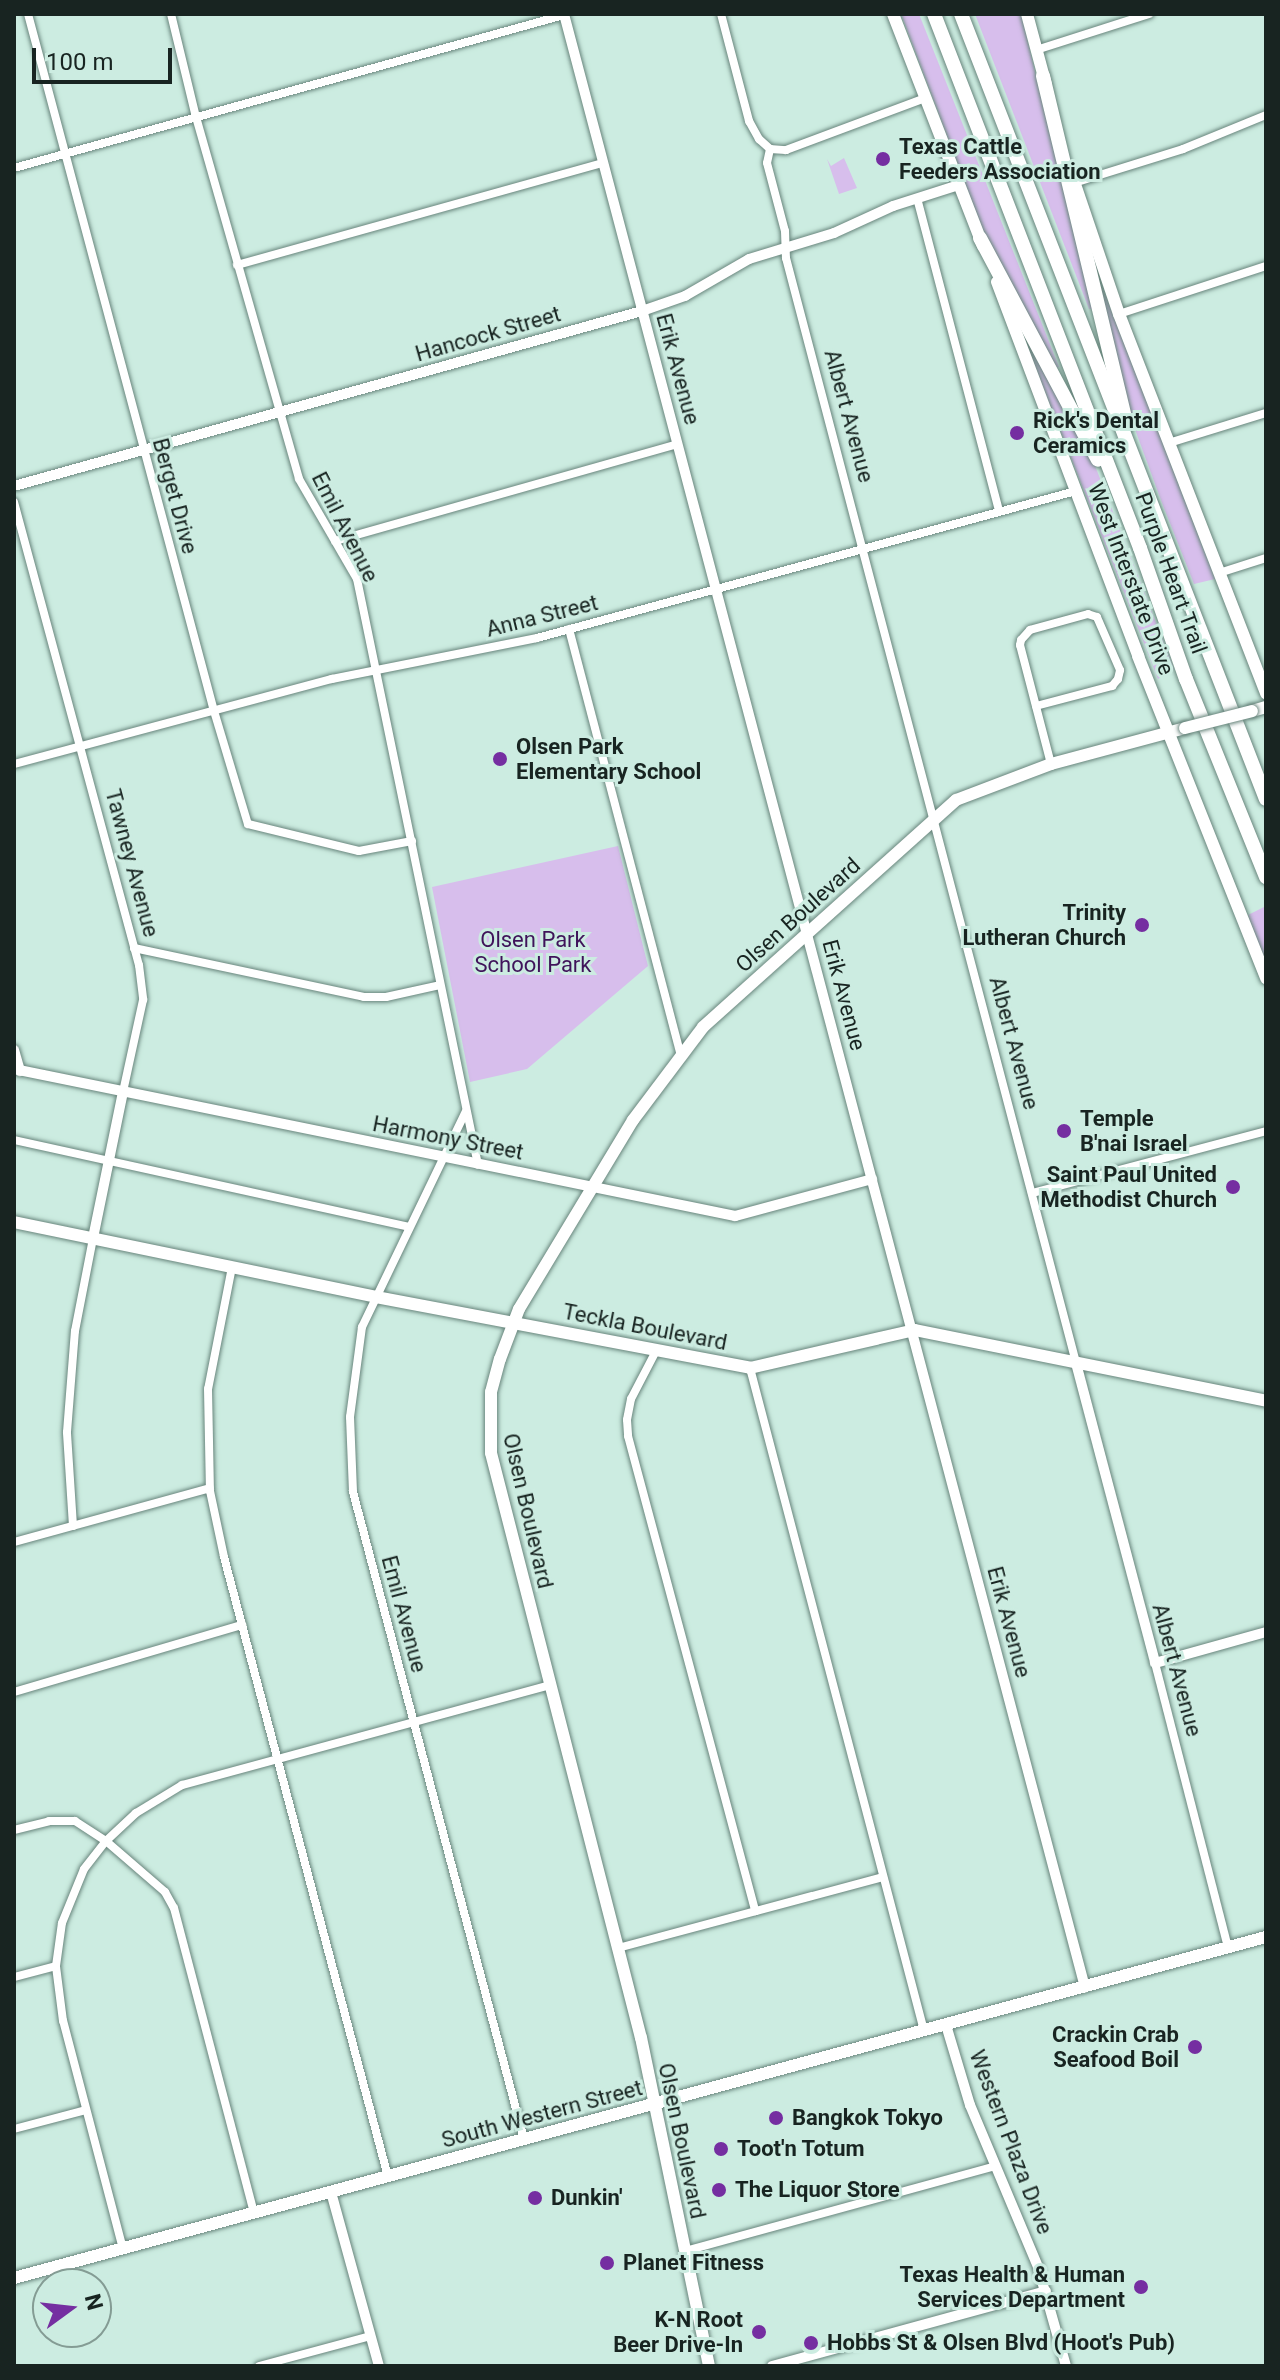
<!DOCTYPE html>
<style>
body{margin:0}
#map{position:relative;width:1280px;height:2380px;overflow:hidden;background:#ccece1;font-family:Roboto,sans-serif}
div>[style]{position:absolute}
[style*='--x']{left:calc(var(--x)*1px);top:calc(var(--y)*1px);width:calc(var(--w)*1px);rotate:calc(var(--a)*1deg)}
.green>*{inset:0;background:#d7beec}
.roads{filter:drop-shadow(0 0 2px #68857c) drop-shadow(0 0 2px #68857c)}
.minor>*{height:8px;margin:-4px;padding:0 4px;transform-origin:4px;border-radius:4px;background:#fff}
.tertiary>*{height:10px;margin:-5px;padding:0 5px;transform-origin:5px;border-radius:5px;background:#fff}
.secondary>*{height:12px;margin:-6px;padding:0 6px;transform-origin:6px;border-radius:6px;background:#fff}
.motorway>*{height:14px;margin:-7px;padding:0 7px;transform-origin:7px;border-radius:7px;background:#fff}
.bridges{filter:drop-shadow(0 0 2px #68857c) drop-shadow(0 0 2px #68857c)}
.secondary-bridge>*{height:12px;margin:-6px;padding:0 6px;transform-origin:6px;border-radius:6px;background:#fff}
.dots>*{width:22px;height:22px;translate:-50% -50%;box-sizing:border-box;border:4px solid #ccece1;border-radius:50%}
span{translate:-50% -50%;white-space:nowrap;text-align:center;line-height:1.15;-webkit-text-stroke:6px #ccece1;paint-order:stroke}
.poi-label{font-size:22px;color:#182421;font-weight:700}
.left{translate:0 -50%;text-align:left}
.right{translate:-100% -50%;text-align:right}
.street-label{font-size:22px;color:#182421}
.park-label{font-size:22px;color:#3f135a}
.frame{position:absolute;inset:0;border:16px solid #182421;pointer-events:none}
.north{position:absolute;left:32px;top:2268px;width:80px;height:80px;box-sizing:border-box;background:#ccece1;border:2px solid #849c94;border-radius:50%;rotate:75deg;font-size:22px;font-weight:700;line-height:32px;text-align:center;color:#182421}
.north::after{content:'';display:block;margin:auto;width:28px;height:36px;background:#752ea1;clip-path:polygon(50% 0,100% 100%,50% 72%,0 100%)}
.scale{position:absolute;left:32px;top:48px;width:140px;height:36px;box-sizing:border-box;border:4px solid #182421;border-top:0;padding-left:10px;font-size:24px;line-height:28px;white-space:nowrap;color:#182421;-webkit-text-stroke:6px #ccece1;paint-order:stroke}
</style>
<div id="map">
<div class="green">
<i style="clip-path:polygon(901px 14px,919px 14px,1059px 367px,1054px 368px,988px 244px)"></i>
<i style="clip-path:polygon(975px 14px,1021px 14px,1093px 309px,1089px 309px)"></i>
<i style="clip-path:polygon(844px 158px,857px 188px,839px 194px,827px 159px,831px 166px)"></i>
<i style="clip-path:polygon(1095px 269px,1143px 391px,1215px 579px,1194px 584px,1162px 503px,1125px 402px)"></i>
<i style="clip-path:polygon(1020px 328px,1087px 445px,1174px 669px,1158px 679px)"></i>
<i style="clip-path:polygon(618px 846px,648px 966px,527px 1069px,470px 1082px,432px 887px)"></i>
<i style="clip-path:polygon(1264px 907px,1266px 912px,1266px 965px,1248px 915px)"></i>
</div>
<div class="roads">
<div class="minor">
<i style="--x:28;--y:14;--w:721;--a:75.06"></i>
<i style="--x:214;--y:711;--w:118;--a:73.3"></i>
<i style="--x:248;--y:824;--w:114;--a:13.7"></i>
<i style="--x:359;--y:851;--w:54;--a:-10.7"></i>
<i style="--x:171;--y:14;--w:106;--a:76.4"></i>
<i style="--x:196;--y:117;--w:376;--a:74.1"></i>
<i style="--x:299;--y:479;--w:116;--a:59.9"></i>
<i style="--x:357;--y:579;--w:598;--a:78.33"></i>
<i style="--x:721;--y:14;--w:111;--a:75.3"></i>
<i style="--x:749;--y:121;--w:21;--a:61"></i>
<i style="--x:759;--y:139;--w:15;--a:42"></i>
<i style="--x:770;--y:149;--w:16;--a:4"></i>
<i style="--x:786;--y:150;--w:148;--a:-20.5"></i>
<i style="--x:1036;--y:50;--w:119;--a:-17.7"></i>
<i style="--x:770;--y:149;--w:14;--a:102"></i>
<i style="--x:767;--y:163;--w:70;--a:75.2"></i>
<i style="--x:785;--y:231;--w:27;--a:88"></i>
<i style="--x:786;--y:258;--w:1142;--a:75.29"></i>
<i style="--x:14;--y:168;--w:571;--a:-15.55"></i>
<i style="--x:1074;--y:183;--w:114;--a:-17.3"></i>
<i style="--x:1183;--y:149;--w:90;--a:-22.3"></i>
<i style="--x:917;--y:198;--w:324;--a:75.3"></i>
<i style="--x:237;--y:265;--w:380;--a:-15.6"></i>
<i style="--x:1119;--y:314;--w:155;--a:-18.1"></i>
<i style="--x:1169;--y:443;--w:102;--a:-17.2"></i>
<i style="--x:14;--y:502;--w:480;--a:74.9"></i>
<i style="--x:139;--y:965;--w:35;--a:83"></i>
<i style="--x:143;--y:1000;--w:94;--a:102.3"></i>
<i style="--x:335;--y:541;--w:355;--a:-15.8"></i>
<i style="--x:1219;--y:573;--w:49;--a:-17.7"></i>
<i style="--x:569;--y:629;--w:442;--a:75.3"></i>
<i style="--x:1036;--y:706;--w:79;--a:-14.7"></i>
<i style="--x:1112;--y:686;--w:9;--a:-49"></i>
<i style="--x:1118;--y:679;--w:9;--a:-77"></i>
<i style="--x:1120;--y:670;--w:58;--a:-113.5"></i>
<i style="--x:1097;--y:617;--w:9;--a:-162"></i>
<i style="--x:1088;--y:614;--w:60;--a:164.6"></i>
<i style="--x:1030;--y:630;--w:13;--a:132"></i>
<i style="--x:1021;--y:640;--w:5;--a:101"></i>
<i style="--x:1020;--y:645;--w:123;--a:75.4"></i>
<i style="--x:14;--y:764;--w:329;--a:-15"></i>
<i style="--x:332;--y:679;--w:209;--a:-11.3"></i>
<i style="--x:537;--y:638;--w:559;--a:-15.26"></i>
<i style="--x:134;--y:948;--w:235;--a:12"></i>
<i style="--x:364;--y:997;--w:22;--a:0"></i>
<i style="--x:386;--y:997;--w:55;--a:-12.5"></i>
<i style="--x:466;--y:1111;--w:240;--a:115.7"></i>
<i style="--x:362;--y:1327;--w:91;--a:97.6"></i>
<i style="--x:350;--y:1417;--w:75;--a:87.7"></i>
<i style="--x:353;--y:1492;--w:669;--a:75.2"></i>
<i style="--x:14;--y:1140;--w:404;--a:12.4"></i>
<i style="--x:1032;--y:1193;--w:242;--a:-14.8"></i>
<i style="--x:232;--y:1267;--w:124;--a:101.1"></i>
<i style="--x:208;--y:1389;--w:102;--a:88.9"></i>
<i style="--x:210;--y:1491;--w:67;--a:78"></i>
<i style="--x:224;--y:1557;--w:641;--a:75.18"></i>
<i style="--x:656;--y:1351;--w:54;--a:117.5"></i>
<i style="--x:631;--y:1399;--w:21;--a:101"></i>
<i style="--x:627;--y:1420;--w:16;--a:86"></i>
<i style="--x:628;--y:1436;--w:492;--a:75"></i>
<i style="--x:750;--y:1368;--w:685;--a:75.29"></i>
<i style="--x:73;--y:1526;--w:94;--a:-93.7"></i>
<i style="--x:67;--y:1432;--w:101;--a:-85.5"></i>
<i style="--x:75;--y:1331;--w:95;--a:-79"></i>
<i style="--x:14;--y:1542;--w:203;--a:-15.4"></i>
<i style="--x:1155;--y:1663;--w:293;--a:75.6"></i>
<i style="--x:14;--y:1692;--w:238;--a:-16.4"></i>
<i style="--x:14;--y:1830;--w:36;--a:-14"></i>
<i style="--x:49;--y:1821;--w:26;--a:0"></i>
<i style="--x:75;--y:1821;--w:37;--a:33"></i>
<i style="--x:106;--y:1841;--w:78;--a:40.8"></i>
<i style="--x:165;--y:1892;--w:18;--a:61"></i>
<i style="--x:174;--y:1908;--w:315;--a:75.3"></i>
<i style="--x:618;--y:1948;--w:274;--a:-15"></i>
<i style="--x:14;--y:1977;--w:43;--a:-14.7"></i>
<i style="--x:14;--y:2129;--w:74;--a:-14.8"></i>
<i style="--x:123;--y:2249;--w:236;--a:-104.7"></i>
<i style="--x:63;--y:2021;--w:55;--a:-97.3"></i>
<i style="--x:56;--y:1966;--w:43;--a:-82.1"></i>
<i style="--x:62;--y:1923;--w:58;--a:-67.8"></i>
<i style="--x:84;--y:1869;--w:36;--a:-52"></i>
<i style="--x:106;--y:1841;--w:41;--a:-43"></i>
<i style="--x:136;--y:1813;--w:54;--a:-31.3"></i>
<i style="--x:182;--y:1785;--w:381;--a:-15.2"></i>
<i style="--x:685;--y:2251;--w:321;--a:-15.3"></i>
<i style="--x:259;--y:2366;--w:116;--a:-15"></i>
</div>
<div class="tertiary">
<i style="--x:564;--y:14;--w:2041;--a:75.21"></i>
<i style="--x:14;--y:486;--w:652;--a:-15.57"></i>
<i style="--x:642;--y:311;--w:46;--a:-19.2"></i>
<i style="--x:685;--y:296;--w:74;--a:-30"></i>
<i style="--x:749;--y:259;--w:89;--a:-17"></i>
<i style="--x:834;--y:233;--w:65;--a:-24.6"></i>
<i style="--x:893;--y:206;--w:69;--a:-17.7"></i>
<i style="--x:14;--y:1050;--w:22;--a:74"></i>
<i style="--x:14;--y:1069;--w:736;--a:11.52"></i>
<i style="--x:735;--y:1216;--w:142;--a:-15.1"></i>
<i style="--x:93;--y:1238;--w:149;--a:-78.4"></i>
<i style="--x:1076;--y:1363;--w:310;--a:75.2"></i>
<i style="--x:1155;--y:1663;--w:115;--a:-15.6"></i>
<i style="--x:946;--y:2025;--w:84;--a:73.3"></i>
<i style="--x:970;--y:2105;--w:176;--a:67.2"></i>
<i style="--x:1038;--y:2267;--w:103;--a:74.2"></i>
<i style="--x:331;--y:2192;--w:180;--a:74.6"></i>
<i style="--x:772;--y:2366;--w:284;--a:-15.3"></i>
</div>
<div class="secondary">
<i style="--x:893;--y:14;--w:249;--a:68.8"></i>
<i style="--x:1027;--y:14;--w:73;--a:75"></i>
<i style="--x:1076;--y:187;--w:134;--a:71.3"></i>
<i style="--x:1119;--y:314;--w:407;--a:68.8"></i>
<i style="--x:997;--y:282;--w:400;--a:69.3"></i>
<i style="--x:1138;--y:656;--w:347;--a:68.3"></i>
<i style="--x:1252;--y:711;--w:15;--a:-16"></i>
<i style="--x:14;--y:1222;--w:370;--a:11.7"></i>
<i style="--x:376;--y:1297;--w:381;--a:10.7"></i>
<i style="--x:750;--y:1368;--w:169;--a:-13"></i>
<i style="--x:915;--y:1330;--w:358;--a:11.4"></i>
<i style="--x:14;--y:2278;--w:1298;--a:-15.24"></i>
<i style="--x:709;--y:2366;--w:335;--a:-101.7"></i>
<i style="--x:641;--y:2038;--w:604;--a:-104.38"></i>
<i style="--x:491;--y:1453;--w:61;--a:-90"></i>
<i style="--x:491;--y:1392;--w:34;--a:-75"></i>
<i style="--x:500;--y:1359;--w:53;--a:-69.2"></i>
<i style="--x:519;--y:1309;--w:221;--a:-58.9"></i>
<i style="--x:633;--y:1120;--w:116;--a:-53"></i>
<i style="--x:703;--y:1027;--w:340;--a:-41.9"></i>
<i style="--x:956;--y:800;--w:102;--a:-20.8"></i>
<i style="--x:1051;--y:764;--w:139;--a:-15"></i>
</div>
<div class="motorway">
<i style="--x:934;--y:14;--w:572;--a:68.9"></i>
<i style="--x:1140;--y:548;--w:139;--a:70.7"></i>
<i style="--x:1186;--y:679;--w:214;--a:68"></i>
<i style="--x:961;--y:14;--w:842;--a:68.77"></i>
<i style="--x:1043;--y:76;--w:359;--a:76.5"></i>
<i style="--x:980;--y:238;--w:251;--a:62"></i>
</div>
</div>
<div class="bridges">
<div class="secondary-bridge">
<i style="--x:1185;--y:728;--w:69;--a:-14.2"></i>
</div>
</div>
<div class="dots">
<i style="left:883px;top:159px;background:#752ea1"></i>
<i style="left:1017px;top:433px;background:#752ea1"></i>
<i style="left:500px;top:759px;background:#752ea1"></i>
<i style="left:1142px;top:925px;background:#752ea1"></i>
<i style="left:1064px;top:1131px;background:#752ea1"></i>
<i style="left:1233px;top:1187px;background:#752ea1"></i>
<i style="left:1195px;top:2047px;background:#752ea1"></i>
<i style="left:776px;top:2118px;background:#752ea1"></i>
<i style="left:721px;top:2149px;background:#752ea1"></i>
<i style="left:719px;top:2190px;background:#752ea1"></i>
<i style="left:535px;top:2198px;background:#752ea1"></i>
<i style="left:607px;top:2263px;background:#752ea1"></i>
<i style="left:1141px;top:2287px;background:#752ea1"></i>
<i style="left:759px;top:2332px;background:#752ea1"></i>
<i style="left:811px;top:2343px;background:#752ea1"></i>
</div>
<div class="poi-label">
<span class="left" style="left:899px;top:159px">Texas Cattle<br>Feeders Association</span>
<span class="left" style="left:1033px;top:433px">Rick's Dental<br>Ceramics</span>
<span class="left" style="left:516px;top:759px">Olsen Park<br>Elementary School</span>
<span class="right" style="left:1126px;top:925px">Trinity<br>Lutheran Church</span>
<span class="left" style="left:1080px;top:1131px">Temple<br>B'nai Israel</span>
<span class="right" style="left:1217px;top:1187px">Saint Paul United<br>Methodist Church</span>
<span class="right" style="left:1179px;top:2047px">Crackin Crab<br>Seafood Boil</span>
<span class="left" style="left:792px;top:2118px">Bangkok Tokyo</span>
<span class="left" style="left:737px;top:2149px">Toot'n Totum</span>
<span class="left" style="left:735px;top:2190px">The Liquor Store</span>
<span class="left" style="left:551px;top:2198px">Dunkin'</span>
<span class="left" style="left:623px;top:2263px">Planet Fitness</span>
<span class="right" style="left:1125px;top:2287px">Texas Health &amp; Human<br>Services Department</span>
<span class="right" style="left:743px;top:2332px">K-N Root<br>Beer Drive-In</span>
<span class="left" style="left:827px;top:2343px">Hobbs St &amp; Olsen Blvd (Hoot's Pub)</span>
</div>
<div class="street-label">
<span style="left:488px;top:334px;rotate:-16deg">Hancock Street</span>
<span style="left:678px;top:369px;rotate:75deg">Erik Avenue</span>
<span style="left:849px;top:416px;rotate:75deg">Albert Avenue</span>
<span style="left:175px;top:496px;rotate:75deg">Berget Drive</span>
<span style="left:345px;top:527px;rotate:63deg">Emil Avenue</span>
<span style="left:1171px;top:573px;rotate:70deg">Purple Heart Trail</span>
<span style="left:1131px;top:579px;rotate:69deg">West Interstate Drive</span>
<span style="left:542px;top:616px;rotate:-14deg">Anna Street</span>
<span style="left:132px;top:863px;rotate:75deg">Tawney Avenue</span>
<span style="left:798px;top:915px;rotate:-42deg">Olsen Boulevard</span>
<span style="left:844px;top:995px;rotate:75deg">Erik Avenue</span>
<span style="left:1014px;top:1043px;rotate:75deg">Albert Avenue</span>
<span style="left:448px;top:1138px;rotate:11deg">Harmony Street</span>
<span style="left:645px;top:1327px;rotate:11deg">Teckla Boulevard</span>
<span style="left:528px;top:1511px;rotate:77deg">Olsen Boulevard</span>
<span style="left:404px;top:1614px;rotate:75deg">Emil Avenue</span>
<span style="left:1009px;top:1622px;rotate:75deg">Erik Avenue</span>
<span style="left:1177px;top:1670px;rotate:75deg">Albert Avenue</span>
<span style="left:542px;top:2114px;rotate:-15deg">South Western Street</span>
<span style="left:682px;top:2141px;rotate:78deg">Olsen Boulevard</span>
<span style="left:1011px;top:2142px;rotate:69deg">Western Plaza Drive</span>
</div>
<div class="park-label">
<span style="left:533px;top:952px">Olsen Park<br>School Park</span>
</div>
<div class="frame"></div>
<div class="north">N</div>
<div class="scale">100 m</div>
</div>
